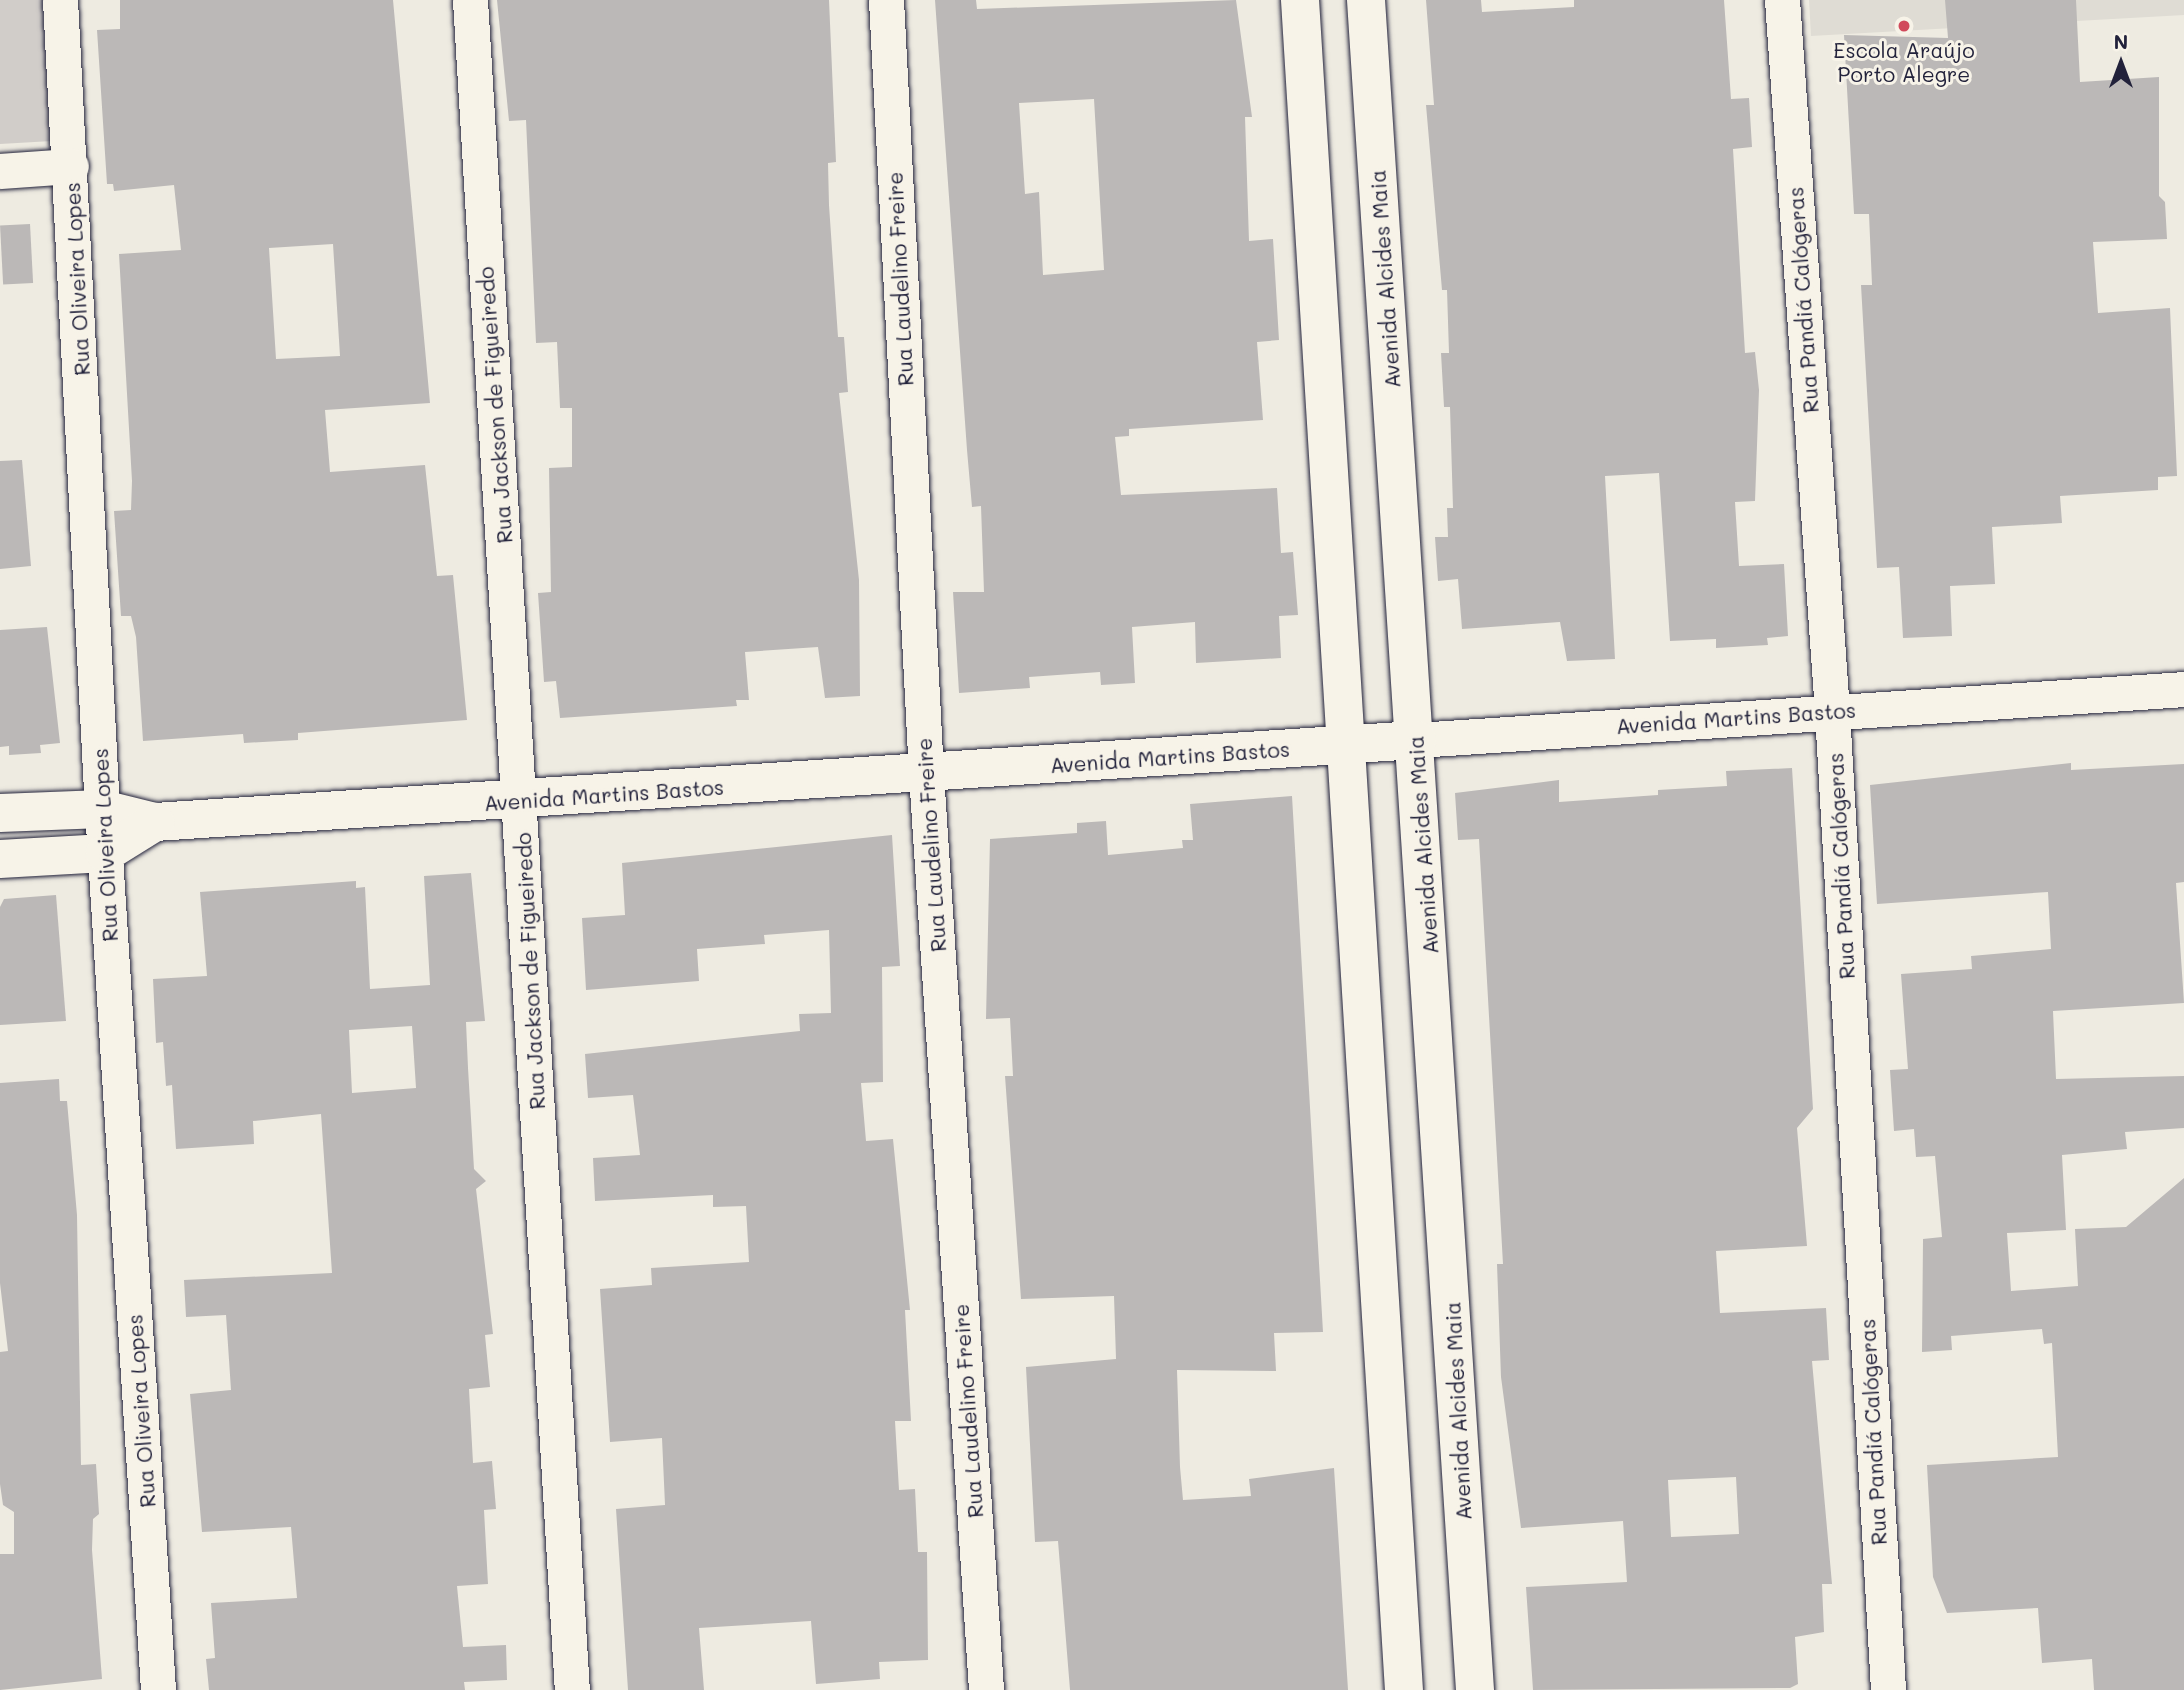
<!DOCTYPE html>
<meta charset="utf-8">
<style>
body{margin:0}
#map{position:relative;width:2184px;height:1690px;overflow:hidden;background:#eeebe1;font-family:Mali,sans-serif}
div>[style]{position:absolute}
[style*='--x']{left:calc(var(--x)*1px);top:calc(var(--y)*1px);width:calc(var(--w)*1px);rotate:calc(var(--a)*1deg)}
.built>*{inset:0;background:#dfdcd4}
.green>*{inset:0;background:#d1cdc9}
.building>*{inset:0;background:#bbb8b7;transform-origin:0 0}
.roads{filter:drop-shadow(0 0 2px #22223b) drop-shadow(0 0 2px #22223b)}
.minor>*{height:35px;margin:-17.5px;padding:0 17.5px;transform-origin:17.5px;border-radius:17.5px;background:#f7f3e8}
.tertiary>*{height:38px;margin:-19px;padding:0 19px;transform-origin:19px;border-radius:19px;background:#f7f3e8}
.dots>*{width:19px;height:19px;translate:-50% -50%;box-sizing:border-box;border:4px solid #f7f3e8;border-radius:50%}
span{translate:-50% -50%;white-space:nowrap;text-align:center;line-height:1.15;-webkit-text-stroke:6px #f7f3e8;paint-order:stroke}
.poi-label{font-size:21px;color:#22223b}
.street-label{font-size:21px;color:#22223b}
.north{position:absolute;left:2086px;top:28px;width:70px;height:70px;-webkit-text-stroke:5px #f7f3e8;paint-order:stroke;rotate:0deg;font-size:19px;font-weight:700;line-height:28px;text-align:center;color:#22223b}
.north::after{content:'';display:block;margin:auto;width:24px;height:32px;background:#22223b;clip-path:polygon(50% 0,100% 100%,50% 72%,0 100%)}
</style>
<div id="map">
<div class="built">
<i style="clip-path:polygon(1809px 0,2184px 0,2184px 15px,1811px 36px)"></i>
</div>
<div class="green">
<i style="clip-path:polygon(0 0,42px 0,52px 141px,0 144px)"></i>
</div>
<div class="building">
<i style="clip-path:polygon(evenodd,120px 0,393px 0,430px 403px,325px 410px,330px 472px,425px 465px,437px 576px,453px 575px,467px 720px,298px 733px,298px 740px,244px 743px,243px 734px,143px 741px,136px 637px,131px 616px,121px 616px,114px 511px,131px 510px,132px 481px,119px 254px,181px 250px,174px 185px,114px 191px,113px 184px,107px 184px,97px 30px,120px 29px,120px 0,333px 244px,340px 356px,276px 359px,269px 248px,333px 244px)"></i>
<i style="clip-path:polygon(497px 0,829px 0,836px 162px,828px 163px,829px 205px,838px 337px,844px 337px,848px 392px,839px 393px,859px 580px,860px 696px,825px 698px,818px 647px,745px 652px,749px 700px,736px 700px,737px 706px,560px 718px,556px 681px,544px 682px,538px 593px,551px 592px,549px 468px,572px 467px,572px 408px,560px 408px,557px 342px,536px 343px,526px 120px,509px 121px)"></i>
<i style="clip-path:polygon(evenodd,935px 0,976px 0,977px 9px,1236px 0,1252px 117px,1245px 117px,1249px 241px,1273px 239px,1279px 340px,1257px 342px,1263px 420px,1129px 429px,1129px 436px,1115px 437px,1121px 495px,1277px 488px,1281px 553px,1293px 552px,1298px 615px,1279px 616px,1281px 658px,1196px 663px,1195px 622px,1132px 627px,1135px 683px,1101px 685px,1100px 672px,1029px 677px,1030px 688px,959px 693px,953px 592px,984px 592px,981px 506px,972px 507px,967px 450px,935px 0,1094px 99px,1104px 270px,1043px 275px,1039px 192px,1025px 194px,1019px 103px,1094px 99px)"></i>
<i style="clip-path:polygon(1426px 0,1481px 0,1482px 12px,1574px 7px,1574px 0,1724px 0,1731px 99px,1749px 98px,1752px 147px,1733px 149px,1745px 353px,1755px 352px,1759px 390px,1755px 501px,1735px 502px,1739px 566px,1784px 564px,1788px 636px,1767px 638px,1768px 645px,1716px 648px,1716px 639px,1670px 641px,1659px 473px,1605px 476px,1615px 659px,1567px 661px,1560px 622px,1462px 629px,1458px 579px,1438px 581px,1435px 537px,1448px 537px,1447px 508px,1453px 508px,1450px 407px,1444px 407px,1441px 353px,1449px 353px,1447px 290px,1442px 290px,1426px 105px,1434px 105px)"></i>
<i style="clip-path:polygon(1945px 0,2076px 0,2080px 82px,2159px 77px,2159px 196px,2165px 202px,2167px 239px,2093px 242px,2098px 313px,2170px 308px,2177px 476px,2158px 477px,2158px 490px,2060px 496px,2062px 523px,1992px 527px,1995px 584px,1950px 586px,1952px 636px,1903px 638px,1899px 567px,1877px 568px,1861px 285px,1872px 285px,1869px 214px,1854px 214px,1844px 35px,1948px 38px)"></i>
<i style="left:30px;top:224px;width:59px;height:30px;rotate:87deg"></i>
<i style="clip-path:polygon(22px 460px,31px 566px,0 569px,0 461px)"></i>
<i style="clip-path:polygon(47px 627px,60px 743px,40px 745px,41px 753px,9px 755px,9px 746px,0 747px,0 630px)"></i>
<i style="clip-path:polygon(2071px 763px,2071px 770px,2184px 764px,2184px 882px,2176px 883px,2184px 1003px,2053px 1011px,2056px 1079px,2184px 1076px,2184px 1128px,2125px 1132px,2127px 1149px,2062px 1155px,2066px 1230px,2007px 1233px,2011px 1291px,2078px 1286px,2075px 1229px,2126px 1227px,2184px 1178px,2184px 1690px,2094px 1690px,2092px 1659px,2042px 1663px,2038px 1608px,1947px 1613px,1933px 1577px,1927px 1465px,2058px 1457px,2052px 1343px,2044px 1344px,2042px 1329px,1951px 1336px,1952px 1350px,1922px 1352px,1923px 1239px,1942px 1237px,1935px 1156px,1916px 1157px,1914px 1129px,1894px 1131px,1890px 1070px,1908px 1069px,1901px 974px,1972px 969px,1971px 956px,2051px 949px,2048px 892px,1877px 904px,1870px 785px)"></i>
<i style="clip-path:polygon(evenodd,1792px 768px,1813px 1109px,1797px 1128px,1807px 1246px,1716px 1251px,1720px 1313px,1826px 1308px,1829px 1360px,1812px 1361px,1832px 1584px,1822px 1584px,1824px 1632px,1795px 1637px,1798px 1684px,1790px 1688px,1533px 1690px,1526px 1587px,1627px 1582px,1623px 1521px,1521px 1528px,1501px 1377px,1497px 1264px,1503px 1264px,1479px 839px,1458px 840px,1455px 793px,1559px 780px,1559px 802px,1658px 795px,1658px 790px,1727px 786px,1726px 771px,1792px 768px,1736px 1477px,1739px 1534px,1671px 1537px,1668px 1480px,1736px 1477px)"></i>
<i style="clip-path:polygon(1292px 796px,1323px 1332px,1274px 1333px,1276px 1371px,1177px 1370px,1180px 1467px,1183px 1500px,1251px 1496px,1249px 1479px,1334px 1468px,1348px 1690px,1070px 1690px,1058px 1541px,1035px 1542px,1026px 1367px,1116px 1359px,1114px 1296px,1021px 1299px,1005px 1076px,1013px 1076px,1010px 1018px,986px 1019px,990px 839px,1077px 833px,1077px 823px,1106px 821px,1108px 855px,1183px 848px,1182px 840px,1193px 840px,1190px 804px)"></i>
<i style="clip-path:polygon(892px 835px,900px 966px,882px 967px,883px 1082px,861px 1083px,866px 1141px,893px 1139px,910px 1310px,905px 1310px,911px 1421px,895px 1421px,899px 1490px,915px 1489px,918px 1552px,927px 1552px,928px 1660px,879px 1662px,880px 1679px,816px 1684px,811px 1621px,699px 1628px,704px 1690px,628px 1690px,616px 1509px,665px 1505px,662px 1438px,610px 1442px,600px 1289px,652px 1285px,651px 1268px,749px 1262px,746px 1206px,713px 1207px,713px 1195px,595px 1201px,593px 1158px,640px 1155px,633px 1095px,588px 1098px,585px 1054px,800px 1031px,799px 1014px,831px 1013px,829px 930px,764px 935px,765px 944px,697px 949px,699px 981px,586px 990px,582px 918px,625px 915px,622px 863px)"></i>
<i style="clip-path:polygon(evenodd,471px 873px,485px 1021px,466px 1022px,468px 1068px,474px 1169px,486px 1181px,476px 1189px,493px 1334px,485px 1335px,490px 1387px,469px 1389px,473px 1463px,492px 1461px,496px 1509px,484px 1510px,488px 1584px,457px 1586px,463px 1647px,506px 1645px,507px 1680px,464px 1682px,465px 1690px,209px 1690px,206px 1659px,215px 1658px,211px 1603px,297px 1598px,291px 1527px,202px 1532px,190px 1394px,231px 1390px,226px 1315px,186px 1317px,184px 1280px,332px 1273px,321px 1114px,253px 1121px,254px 1144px,176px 1149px,172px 1085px,166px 1086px,163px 1042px,156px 1043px,153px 979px,207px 976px,200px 892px,356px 881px,356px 888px,365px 887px,370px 989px,430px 985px,424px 876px,471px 873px,412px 1026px,416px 1088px,352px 1093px,349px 1030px,412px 1026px)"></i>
<i style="clip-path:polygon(56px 895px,66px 1021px,0 1025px,0 907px,4px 899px)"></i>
<i style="clip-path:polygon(59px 1079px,60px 1101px,67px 1101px,77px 1215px,81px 1465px,96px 1464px,99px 1514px,93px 1519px,92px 1550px,102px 1679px,0 1690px,0 1554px,14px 1554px,14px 1512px,3px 1505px,0 1484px,0 1352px,8px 1351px,0 1283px,0 1083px)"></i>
</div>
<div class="roads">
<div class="minor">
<i style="--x:60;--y:0;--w:810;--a:87.03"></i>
<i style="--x:102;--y:809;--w:883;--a:86.36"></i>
<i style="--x:470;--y:0;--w:1693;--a:86.55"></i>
<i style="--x:886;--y:0;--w:775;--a:87.04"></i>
<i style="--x:926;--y:774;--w:918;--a:86.25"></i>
<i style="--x:1782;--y:0;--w:714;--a:85.98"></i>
<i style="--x:1832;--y:712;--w:980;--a:86.72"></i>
<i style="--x:0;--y:171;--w:71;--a:-4"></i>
<i style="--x:1417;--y:740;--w:769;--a:-3.8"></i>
</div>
<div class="tertiary">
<i style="--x:1300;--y:0;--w:1693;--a:86.48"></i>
<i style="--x:1366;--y:0;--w:1694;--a:86.31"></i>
<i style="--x:0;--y:813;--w:102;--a:-2.2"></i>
<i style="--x:102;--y:809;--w:55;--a:13.8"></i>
<i style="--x:155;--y:822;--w:1265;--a:-3.72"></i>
<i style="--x:0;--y:859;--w:105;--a:-3.3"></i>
<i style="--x:105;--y:853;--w:59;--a:-31.8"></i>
</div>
</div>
<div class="dots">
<i style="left:1904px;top:26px;background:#d1495b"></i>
</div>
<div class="poi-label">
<span style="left:1904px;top:62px">Escola Araújo<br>Porto Alegre</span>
</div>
<div class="street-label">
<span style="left:77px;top:279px;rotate:-93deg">Rua Oliveira Lopes</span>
<span style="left:900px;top:279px;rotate:-93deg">Rua Laudelino Freire</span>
<span style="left:1385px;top:279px;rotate:-94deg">Avenida Alcides Maia</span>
<span style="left:1803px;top:300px;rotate:-94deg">Rua Pandiá Calógeras</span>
<span style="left:495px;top:405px;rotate:-94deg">Rua Jackson de Figueiredo</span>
<span style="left:1736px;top:718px;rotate:-4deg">Avenida Martins Bastos</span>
<span style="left:1170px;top:757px;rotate:-4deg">Avenida Martins Bastos</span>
<span style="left:604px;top:795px;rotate:-4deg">Avenida Martins Bastos</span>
<span style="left:105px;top:845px;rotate:-93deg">Rua Oliveira Lopes</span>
<span style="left:931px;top:845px;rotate:-94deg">Rua Laudelino Freire</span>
<span style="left:1423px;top:845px;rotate:-94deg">Avenida Alcides Maia</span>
<span style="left:1841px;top:866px;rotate:-93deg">Rua Pandiá Calógeras</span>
<span style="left:530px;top:971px;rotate:-93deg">Rua Jackson de Figueiredo</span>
<span style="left:141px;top:1411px;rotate:-94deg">Rua Oliveira Lopes</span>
<span style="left:968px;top:1411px;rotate:-94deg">Rua Laudelino Freire</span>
<span style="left:1458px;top:1411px;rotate:-93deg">Avenida Alcides Maia</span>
<span style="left:1873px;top:1432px;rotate:-93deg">Rua Pandiá Calógeras</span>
</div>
<div class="north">N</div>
</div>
